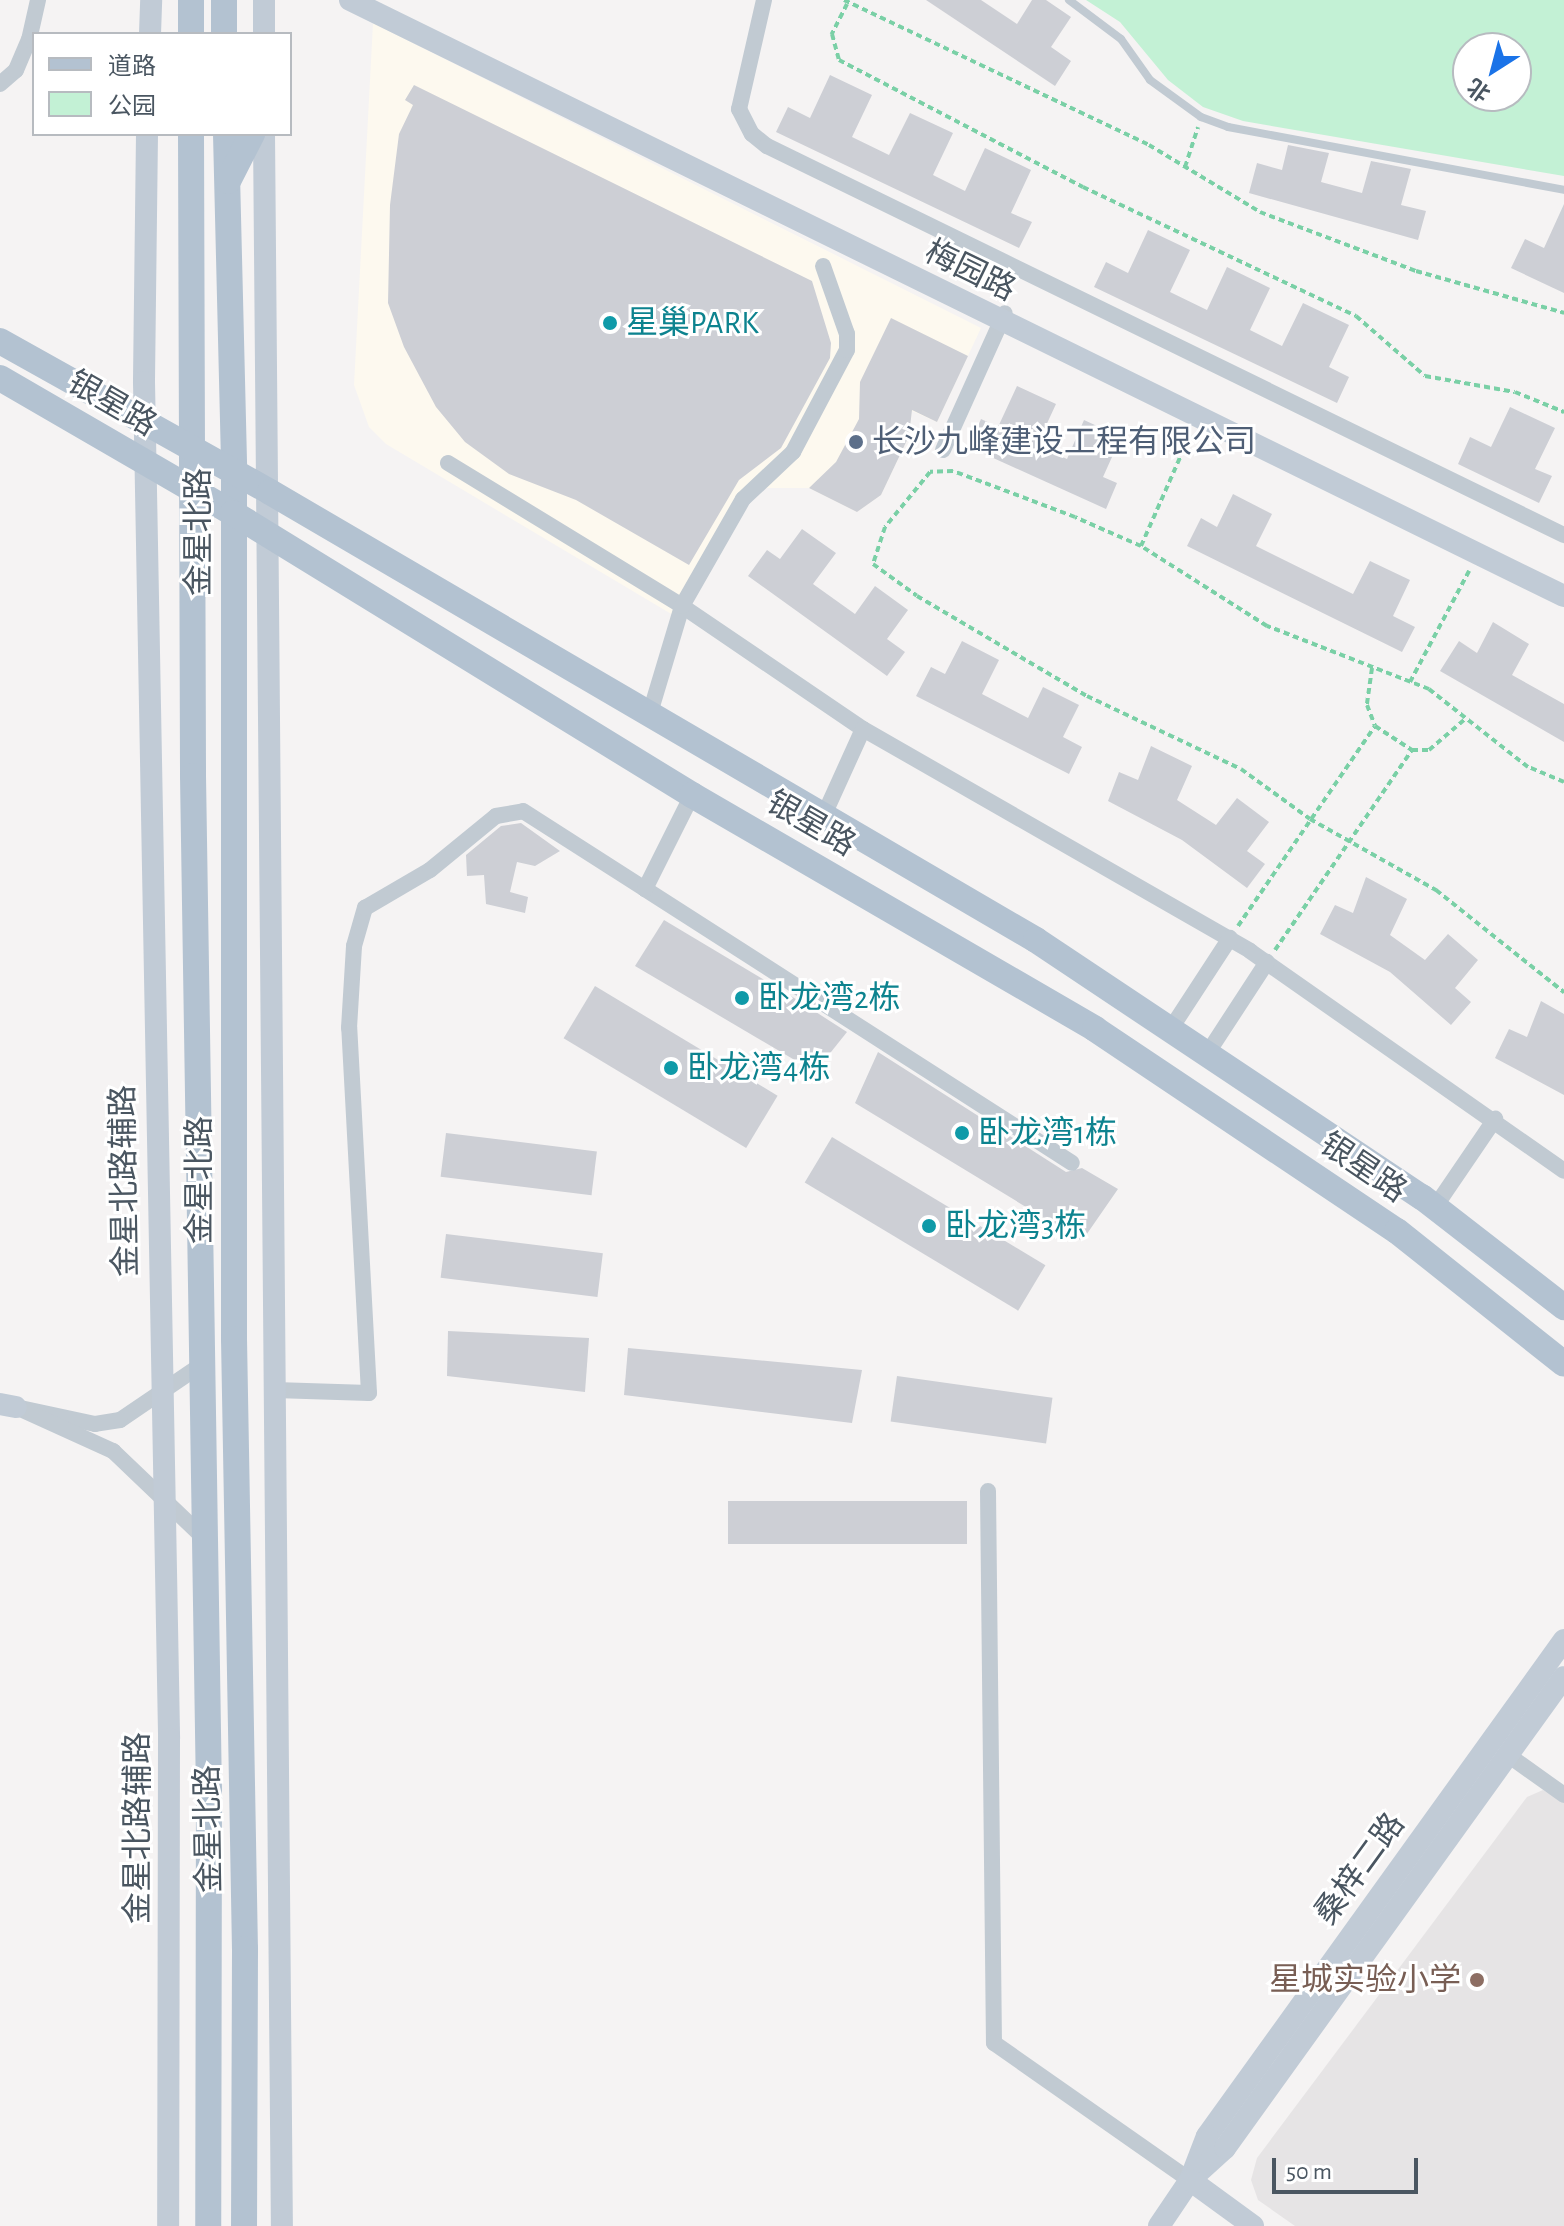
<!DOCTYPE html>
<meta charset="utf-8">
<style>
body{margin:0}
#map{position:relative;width:1564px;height:2226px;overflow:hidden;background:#f5f3f3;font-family:"Alegreya Sans","Noto Sans SC",sans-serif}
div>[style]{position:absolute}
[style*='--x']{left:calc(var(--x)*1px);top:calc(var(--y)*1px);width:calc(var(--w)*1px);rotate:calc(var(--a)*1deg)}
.commercial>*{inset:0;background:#fdf9ef}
.education>*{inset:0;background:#e6e4e5}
.green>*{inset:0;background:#c3f1d5}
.building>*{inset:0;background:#cdcfd5;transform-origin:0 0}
.path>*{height:4px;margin-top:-2px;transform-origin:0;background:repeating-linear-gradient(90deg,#7ad0a6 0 6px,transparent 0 10px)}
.lane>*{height:8px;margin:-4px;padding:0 4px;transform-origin:4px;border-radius:4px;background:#c1cad2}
.street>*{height:16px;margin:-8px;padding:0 8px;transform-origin:8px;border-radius:8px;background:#c1cad2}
.secondary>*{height:22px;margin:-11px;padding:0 11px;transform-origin:11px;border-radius:11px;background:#c1cbd6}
.primary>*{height:26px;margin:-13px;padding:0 13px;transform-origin:13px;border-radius:13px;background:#b3c2d1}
.dots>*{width:22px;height:22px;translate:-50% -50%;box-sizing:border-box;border:4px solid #fff;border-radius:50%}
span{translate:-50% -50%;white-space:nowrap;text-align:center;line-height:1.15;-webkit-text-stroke:6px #fff;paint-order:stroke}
.street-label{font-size:32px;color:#4a5661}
.culture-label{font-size:32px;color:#0d838f}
.left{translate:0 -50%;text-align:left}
.service-label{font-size:32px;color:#4e5e75}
.education-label{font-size:32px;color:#785e54}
.right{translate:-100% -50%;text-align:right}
.legend{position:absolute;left:32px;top:32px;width:260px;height:104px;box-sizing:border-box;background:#fff;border:2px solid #b7bbc0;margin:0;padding:10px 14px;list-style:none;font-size:24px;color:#4a5661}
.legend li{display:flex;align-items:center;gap:16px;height:40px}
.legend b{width:40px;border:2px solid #b7bbc0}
.north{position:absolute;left:1452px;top:32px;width:80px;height:80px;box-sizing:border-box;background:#fff;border:2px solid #b7bbc0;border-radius:50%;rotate:216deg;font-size:22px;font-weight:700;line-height:32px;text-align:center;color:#4a5661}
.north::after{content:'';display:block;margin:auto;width:28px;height:36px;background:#1a73e8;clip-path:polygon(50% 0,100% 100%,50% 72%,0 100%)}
.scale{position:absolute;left:1272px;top:2158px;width:146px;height:36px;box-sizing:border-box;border:4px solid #4a5661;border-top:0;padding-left:10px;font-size:24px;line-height:28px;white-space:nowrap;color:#4a5661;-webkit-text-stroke:6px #fff;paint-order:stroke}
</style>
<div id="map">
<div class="commercial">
<i style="clip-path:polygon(373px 23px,981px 328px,937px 422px,912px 411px,909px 436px,881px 495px,857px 512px,809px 488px,754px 488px,678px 618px,386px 444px,369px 427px,354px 385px)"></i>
</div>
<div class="education">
<i style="clip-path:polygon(1543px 1790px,1564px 1802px,1564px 2226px,1295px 2226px,1258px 2200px,1251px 2180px,1257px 2158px,1527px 1797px)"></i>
</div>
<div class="green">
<i style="clip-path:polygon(evenodd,1086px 0,1564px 0,1564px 176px,1243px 121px,1203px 107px,1168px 80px,1120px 22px,1086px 0,1468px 48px,1516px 48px,1516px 96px,1468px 96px,1468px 48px)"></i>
</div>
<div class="building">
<i style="clip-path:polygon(926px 0,981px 0,1017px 24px,1032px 0,1046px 0,1071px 17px,1051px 47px,1071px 61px,1055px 86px)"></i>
<i style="clip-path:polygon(830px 75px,872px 95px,852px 137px,889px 155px,910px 113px,953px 133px,933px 175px,965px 191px,985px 148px,1031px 170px,1011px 213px,1032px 222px,1019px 248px,776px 132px,788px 107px,810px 118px)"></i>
<i style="clip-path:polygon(414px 85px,812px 281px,831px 343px,830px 358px,781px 448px,739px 480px,689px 565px,576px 500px,509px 474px,465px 442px,436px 407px,404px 347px,388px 303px,390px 205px,399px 134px,413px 105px,405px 100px)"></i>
<i style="clip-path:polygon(1288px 145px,1329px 153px,1321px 182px,1362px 193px,1371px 161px,1411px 169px,1401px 205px,1426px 211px,1418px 240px,1249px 193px,1257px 163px,1282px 170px)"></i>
<i style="clip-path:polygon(1564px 204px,1564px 293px,1511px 268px,1525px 239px,1544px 248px)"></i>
<i style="clip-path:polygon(1148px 230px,1190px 250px,1170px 292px,1207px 310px,1227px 267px,1270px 288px,1250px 330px,1282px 346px,1303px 303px,1349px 325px,1329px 367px,1349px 377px,1337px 403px,1094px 287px,1106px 262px,1128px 273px)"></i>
<i style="clip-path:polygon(891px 318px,968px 356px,937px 422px,912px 410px,909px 436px,881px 495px,857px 512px,809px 488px,836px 462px,859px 419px,860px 382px)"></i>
<i style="clip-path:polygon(1017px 386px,1056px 404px,1037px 445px,1067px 459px,1084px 420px,1121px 437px,1103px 477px,1117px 483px,1106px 509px,969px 447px,981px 419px,998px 427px)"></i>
<i style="clip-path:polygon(1510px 407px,1555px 428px,1535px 469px,1552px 476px,1539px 503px,1458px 464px,1470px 437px,1491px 447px)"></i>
<i style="clip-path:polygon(1233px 494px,1272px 514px,1256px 546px,1353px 594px,1370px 561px,1410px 580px,1393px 616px,1415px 627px,1402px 652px,1187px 546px,1201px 518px,1217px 527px)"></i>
<i style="clip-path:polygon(802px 529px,836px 553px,813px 584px,855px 614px,875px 586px,908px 610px,887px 639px,905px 652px,887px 676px,748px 576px,767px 550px,780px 559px)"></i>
<i style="clip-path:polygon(1493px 622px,1529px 644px,1512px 675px,1564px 704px,1564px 742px,1440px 671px,1459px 641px,1477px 653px)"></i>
<i style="clip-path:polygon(962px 641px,999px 660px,982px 694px,1028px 718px,1043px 687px,1079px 705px,1063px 737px,1082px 747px,1069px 774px,916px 696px,931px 667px,945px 674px)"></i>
<i style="clip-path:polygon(1151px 746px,1192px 766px,1177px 800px,1216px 825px,1237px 798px,1269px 822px,1247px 851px,1265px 864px,1247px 888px,1182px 840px,1108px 801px,1119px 772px,1138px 780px)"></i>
<i style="clip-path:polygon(521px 823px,560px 851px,535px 866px,517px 862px,510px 892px,528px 897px,525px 913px,486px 904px,484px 875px,467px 876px,466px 855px,501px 826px)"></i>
<i style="clip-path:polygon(1366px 877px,1407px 899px,1390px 935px,1425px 960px,1448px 934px,1478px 960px,1455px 988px,1471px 1002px,1451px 1025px,1390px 972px,1320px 934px,1335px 905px,1353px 913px)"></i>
<i style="clip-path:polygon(664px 920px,791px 996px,847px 1032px,815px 1072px,635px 966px)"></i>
<i style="left:595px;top:986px;width:213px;height:61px;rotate:31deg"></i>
<i style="clip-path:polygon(1541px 1001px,1564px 1014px,1564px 1095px,1495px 1058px,1509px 1029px,1527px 1037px)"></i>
<i style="clip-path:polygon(878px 1052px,1066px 1172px,1082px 1168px,1118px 1189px,1082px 1241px,855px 1103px)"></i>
<i style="left:446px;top:1133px;width:152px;height:44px;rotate:7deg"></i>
<i style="left:832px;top:1137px;width:249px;height:53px;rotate:31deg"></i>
<i style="left:446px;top:1234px;width:158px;height:44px;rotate:7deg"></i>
<i style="clip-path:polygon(448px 1331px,589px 1338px,585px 1392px,447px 1376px)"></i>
<i style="clip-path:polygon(628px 1348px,862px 1370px,852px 1423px,624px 1395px)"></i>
<i style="left:897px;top:1376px;width:157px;height:46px;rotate:8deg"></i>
<i style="left:728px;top:1501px;width:239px;height:43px"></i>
</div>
<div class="path">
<i style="--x:844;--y:0;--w:338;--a:25.4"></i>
<i style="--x:1149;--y:145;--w:130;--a:31.1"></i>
<i style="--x:1260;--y:212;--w:167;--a:20.7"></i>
<i style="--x:1416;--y:271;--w:154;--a:15.8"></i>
<i style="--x:847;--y:4;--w:34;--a:117"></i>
<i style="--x:832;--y:34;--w:27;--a:75"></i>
<i style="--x:839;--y:60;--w:275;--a:27.5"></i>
<i style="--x:1083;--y:187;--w:302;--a:25.3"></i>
<i style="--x:1356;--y:316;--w:91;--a:41"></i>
<i style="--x:1425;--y:376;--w:91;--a:10.1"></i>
<i style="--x:1515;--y:392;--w:53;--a:22.2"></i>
<i style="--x:1185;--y:167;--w:42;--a:-72"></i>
<i style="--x:1141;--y:546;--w:121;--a:-66.2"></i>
<i style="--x:1372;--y:668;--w:37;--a:98"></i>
<i style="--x:1367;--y:705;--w:22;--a:69"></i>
<i style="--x:1375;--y:726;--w:44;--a:33"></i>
<i style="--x:1412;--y:750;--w:17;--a:0"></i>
<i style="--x:1429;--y:750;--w:48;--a:-40.7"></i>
<i style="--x:1410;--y:682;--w:126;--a:-62"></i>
<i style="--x:1564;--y:782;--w:39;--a:-157"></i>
<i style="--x:1528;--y:767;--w:126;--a:-141.8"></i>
<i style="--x:1429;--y:689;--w:174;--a:-158.7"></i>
<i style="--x:1267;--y:626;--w:149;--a:-147.6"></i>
<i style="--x:1141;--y:546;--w:72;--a:-156.3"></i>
<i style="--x:1075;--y:517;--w:130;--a:-159.3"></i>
<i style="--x:953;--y:471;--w:23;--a:178"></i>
<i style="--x:930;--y:472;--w:71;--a:129.3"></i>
<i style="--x:885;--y:527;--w:39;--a:108"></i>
<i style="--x:873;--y:564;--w:54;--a:36"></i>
<i style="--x:917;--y:596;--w:197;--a:30.5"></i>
<i style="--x:1087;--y:696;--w:170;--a:25.4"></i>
<i style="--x:1241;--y:769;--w:85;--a:35.9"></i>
<i style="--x:1310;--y:819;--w:145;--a:29.4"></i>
<i style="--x:1436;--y:890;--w:164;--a:38.6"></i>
<i style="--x:1238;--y:926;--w:242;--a:-55.6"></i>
<i style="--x:1275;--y:950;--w:242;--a:-55.6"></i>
</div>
<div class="lane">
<i style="--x:1069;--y:0;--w:65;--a:36.9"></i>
<i style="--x:1121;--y:39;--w:50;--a:54.7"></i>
<i style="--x:1150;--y:80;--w:63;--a:36"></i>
<i style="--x:1201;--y:117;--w:29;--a:20"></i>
<i style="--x:1228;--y:127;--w:342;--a:10.6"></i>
</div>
<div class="street">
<i style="--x:764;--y:0;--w:112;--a:102.9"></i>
<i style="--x:739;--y:109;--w:28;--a:63"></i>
<i style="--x:752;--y:134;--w:19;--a:39"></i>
<i style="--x:767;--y:146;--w:887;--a:26.02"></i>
<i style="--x:0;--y:84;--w:21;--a:-41"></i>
<i style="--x:16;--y:70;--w:33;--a:-67"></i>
<i style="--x:29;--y:40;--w:41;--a:-77.3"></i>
<i style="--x:943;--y:450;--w:150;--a:-65.7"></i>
<i style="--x:448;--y:463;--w:274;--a:31.4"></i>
<i style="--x:682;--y:606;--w:219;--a:34.2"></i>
<i style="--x:863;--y:729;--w:446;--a:29.8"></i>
<i style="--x:1250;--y:951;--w:383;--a:35"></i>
<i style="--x:650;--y:713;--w:112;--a:-73.3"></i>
<i style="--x:682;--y:606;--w:123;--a:-60.3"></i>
<i style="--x:743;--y:499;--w:69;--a:-43.2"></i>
<i style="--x:793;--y:452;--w:115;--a:-62.1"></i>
<i style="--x:847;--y:350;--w:16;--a:-90"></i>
<i style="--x:847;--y:334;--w:72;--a:-109.4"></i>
<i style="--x:824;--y:815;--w:94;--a:-65.6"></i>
<i style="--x:645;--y:889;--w:507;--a:32.69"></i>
<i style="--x:1170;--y:1030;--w:110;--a:-56.9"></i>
<i style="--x:1207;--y:1054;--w:110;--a:-56.9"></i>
<i style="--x:1435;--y:1207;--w:107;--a:-55.7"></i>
<i style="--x:201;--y:1365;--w:98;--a:145.8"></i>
<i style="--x:120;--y:1420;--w:25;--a:171"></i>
<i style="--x:95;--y:1424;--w:81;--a:-167.9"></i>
<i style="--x:16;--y:1407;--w:107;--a:24.4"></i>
<i style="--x:113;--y:1451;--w:124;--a:43.7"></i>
<i style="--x:275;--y:1390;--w:94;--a:1.8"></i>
<i style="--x:369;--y:1393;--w:366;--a:-93.1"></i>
<i style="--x:349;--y:1028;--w:82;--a:-86.5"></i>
<i style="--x:354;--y:946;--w:40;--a:-74"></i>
<i style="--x:365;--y:908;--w:75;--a:-30.3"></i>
<i style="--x:430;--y:870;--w:85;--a:-39.3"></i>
<i style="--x:496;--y:816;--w:27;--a:-10"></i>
<i style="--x:523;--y:811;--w:145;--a:32.6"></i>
<i style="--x:645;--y:889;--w:105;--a:-63.4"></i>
<i style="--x:988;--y:1491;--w:552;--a:89.38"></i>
<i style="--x:994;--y:2043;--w:239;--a:35"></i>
<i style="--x:1508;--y:1755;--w:69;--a:35.5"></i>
</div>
<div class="secondary">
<i style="--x:264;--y:0;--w:34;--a:90"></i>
<i style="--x:350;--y:0;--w:1352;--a:26.15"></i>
<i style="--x:150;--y:34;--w:34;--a:-88"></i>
<i style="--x:147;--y:134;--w:248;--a:90.7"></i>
<i style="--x:144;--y:382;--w:1357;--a:88.94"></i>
<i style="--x:169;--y:1739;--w:487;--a:90.1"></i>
<i style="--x:264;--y:134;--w:2092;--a:89.51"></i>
<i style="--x:0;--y:1404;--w:16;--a:11"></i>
<i style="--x:1564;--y:1640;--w:611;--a:125.74"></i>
<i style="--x:1207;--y:2136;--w:47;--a:111.1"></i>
<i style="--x:1190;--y:2180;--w:47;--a:-42.4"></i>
<i style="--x:1225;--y:2148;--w:580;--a:-54.26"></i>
<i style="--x:1159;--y:2226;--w:55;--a:-56"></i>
<i style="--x:1190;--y:2180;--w:78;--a:36.1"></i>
</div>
<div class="primary">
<i style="--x:191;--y:0;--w:34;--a:90"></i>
<i style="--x:224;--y:0;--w:34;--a:90"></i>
<i style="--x:191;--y:134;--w:642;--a:89.82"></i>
<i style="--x:193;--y:776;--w:1013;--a:89.1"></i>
<i style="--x:209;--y:1789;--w:437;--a:90.1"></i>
<i style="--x:226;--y:134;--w:338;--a:88.6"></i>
<i style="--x:234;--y:472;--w:867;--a:90"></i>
<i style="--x:234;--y:1339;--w:610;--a:88.97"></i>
<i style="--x:245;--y:1949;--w:277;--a:90.2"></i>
<i style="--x:228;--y:181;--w:53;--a:-62.9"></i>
<i style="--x:0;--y:341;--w:309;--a:29.2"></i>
<i style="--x:270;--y:492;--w:887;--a:30.32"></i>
<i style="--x:1036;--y:940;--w:464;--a:33.7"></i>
<i style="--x:1422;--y:1197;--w:180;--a:37.8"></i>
<i style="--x:0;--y:378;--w:269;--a:30.1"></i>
<i style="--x:233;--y:513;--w:539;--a:31.57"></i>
<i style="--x:692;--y:795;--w:466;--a:30.1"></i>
<i style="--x:1095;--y:1029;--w:363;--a:33.8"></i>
<i style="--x:1397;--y:1231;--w:213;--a:38.5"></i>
</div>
<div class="dots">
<i style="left:610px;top:323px;background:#0f9aa8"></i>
<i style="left:856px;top:442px;background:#5c6f8a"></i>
<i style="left:742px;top:998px;background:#0f9aa8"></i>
<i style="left:671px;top:1068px;background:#0f9aa8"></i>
<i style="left:962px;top:1133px;background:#0f9aa8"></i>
<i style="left:929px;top:1226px;background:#0f9aa8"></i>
<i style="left:1477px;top:1980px;background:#8d6e63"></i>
</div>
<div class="street-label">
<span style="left:970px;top:271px;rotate:26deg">梅园路</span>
<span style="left:112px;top:404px;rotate:30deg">银星路</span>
<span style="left:199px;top:532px;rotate:-90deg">金星北路</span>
<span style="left:811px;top:824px;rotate:30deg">银星路</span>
<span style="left:1363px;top:1168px;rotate:34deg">银星路</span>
<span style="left:200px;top:1180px;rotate:-90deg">金星北路</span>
<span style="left:125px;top:1181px;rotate:-91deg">金星北路辅路</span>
<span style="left:138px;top:1828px;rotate:-90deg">金星北路辅路</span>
<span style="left:209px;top:1829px;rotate:-91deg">金星北路</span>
<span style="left:1360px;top:1869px;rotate:-54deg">桑梓二路</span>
</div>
<div class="culture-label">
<span class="left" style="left:626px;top:323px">星巢PARK</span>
<span class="left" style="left:758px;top:998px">卧龙湾2栋</span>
<span class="left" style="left:687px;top:1068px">卧龙湾4栋</span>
<span class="left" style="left:978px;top:1133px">卧龙湾1栋</span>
<span class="left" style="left:945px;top:1226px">卧龙湾3栋</span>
</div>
<div class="service-label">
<span class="left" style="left:872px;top:442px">长沙九峰建设工程有限公司</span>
</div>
<div class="education-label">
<span class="right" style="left:1461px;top:1980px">星城实验小学</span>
</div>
<ul class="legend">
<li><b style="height:10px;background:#b3c2d1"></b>道路</li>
<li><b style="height:22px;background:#c3f1d5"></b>公园</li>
</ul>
<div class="north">北</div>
<div class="scale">50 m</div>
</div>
